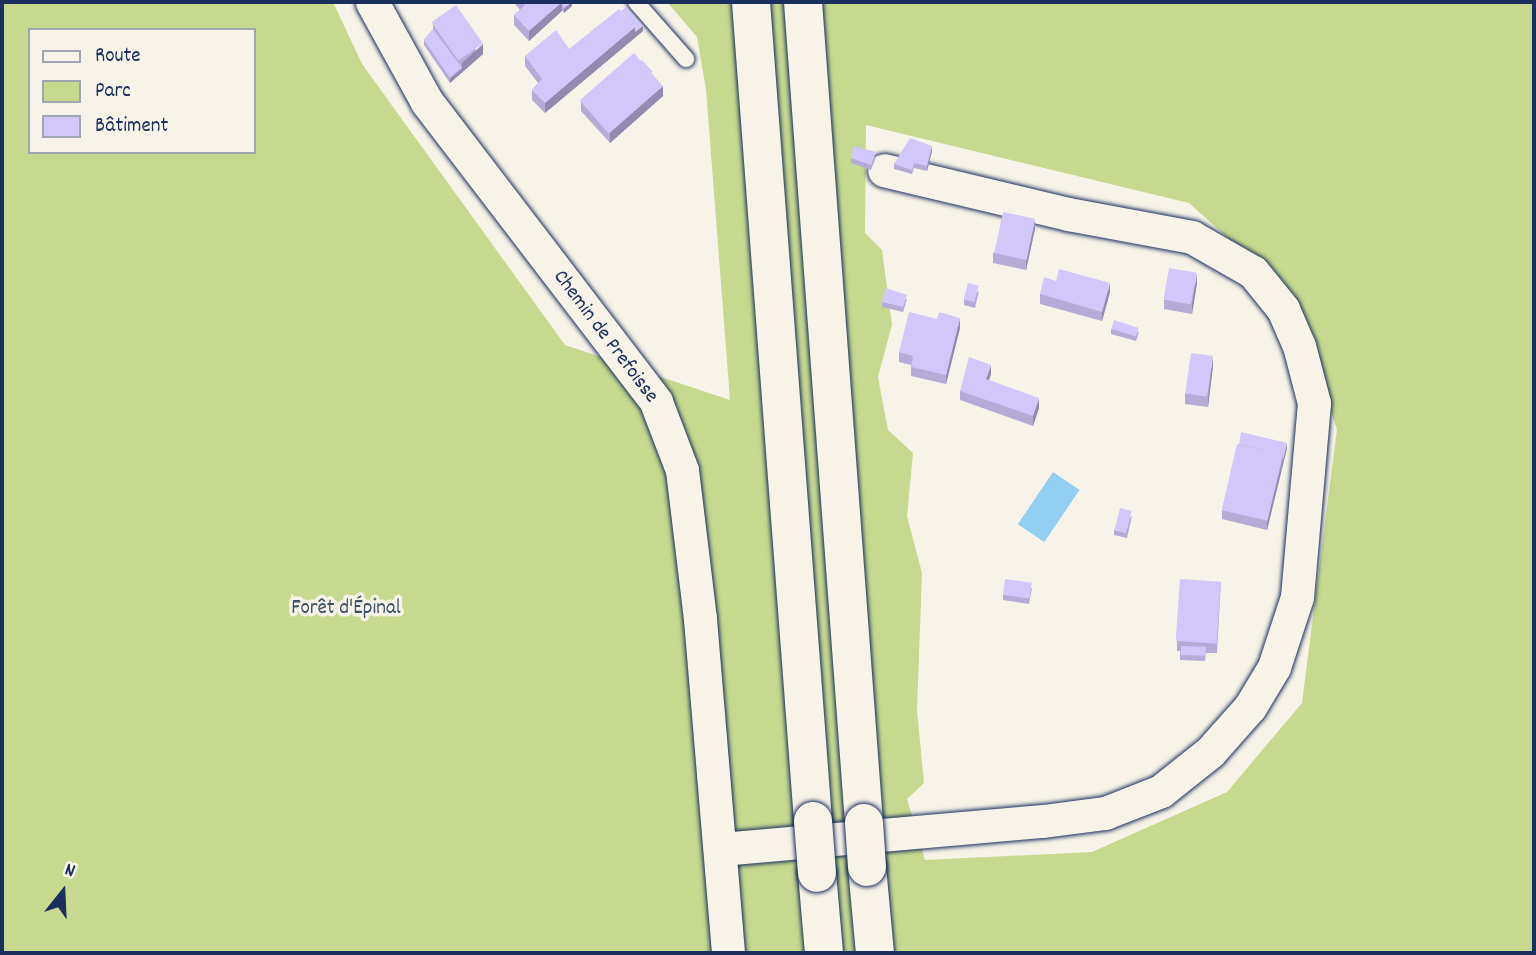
<!DOCTYPE html>
<meta charset="utf-8">
<style>
body{margin:0}
#map{position:relative;width:1536px;height:955px;overflow:hidden;background:#f7f3e8;font-family:Dekko,sans-serif}
div>[style]{position:absolute}
[style*='--x']{left:calc(var(--x)*1px);top:calc(var(--y)*1px);width:calc(var(--w)*1px);rotate:calc(var(--a)*1deg)}
.green>*{inset:0;background:#c7d98e}
.water>*{inset:0;background:#92cff3;transform-origin:0 0}
.roads{filter:drop-shadow(0 0 2px #1b2f5e) drop-shadow(0 0 2px #1b2f5e)}
.service>*{height:16px;margin:-8px;padding:0 8px;transform-origin:8px;border-radius:8px;background:#f7f3e8}
.minor>*{height:33px;margin:-16.5px;padding:0 16.5px;transform-origin:16.5px;border-radius:16.5px;background:#f7f3e8}
.trunk>*{height:38px;margin:-19px;padding:0 19px;transform-origin:19px;border-radius:19px;background:#f7f3e8}
.bridges{filter:drop-shadow(0 0 2px #1b2f5e) drop-shadow(0 0 2px #1b2f5e)}
.trunk-bridge>*{height:38px;margin:-19px;padding:0 19px;transform-origin:19px;border-radius:19px;background:#f7f3e8}
.wall>*{inset:0;background:#b4abd7}
.shaded-wall>*{inset:0;background:#928baf}
.building>*{inset:0;background:#d1c7fa;transform-origin:0 0}
span{translate:-50% -50%;white-space:nowrap;text-align:center;line-height:1.15;-webkit-text-stroke:7px #f7f3e8;paint-order:stroke}
.street-label{font-size:21px;color:#1b2f5e}
.park-label{font-size:21px;color:#3d5168}
.frame{position:absolute;inset:0;border:4px solid #1b2f5e;pointer-events:none}
.legend{position:absolute;left:28px;top:28px;width:228px;height:126px;box-sizing:border-box;background:#f7f3e8;border:2px solid #9fa5b1;margin:0;padding:9px 12px;list-style:none;font-size:21px;color:#1b2f5e}
.legend li{display:flex;align-items:center;gap:14px;height:35px}
.legend b{width:35px;border:2px solid #9fa5b1}
.north{position:absolute;left:28px;top:857px;width:70px;height:70px;-webkit-text-stroke:5px #f7f3e8;paint-order:stroke;rotate:18deg;font-size:19px;font-weight:700;line-height:28px;text-align:center;color:#1b2f5e}
.north::after{content:'';display:block;margin:auto;width:24px;height:32px;background:#1b2f5e;clip-path:polygon(50% 0,100% 100%,50% 72%,0 100%)}
</style>
<div id="map">
<div class="green">
<i style="clip-path:polygon(evenodd,2px 2px,333px 2px,362px 64px,565px 345px,730px 400px,706px 89px,697px 37px,667px 2px,1534px 2px,1534px 953px,2px 953px,2px 2px,30px 30px,254px 30px,254px 152px,30px 152px,30px 30px,2px 2px,866px 125px,1189px 203px,1288px 292px,1337px 429px,1302px 703px,1227px 792px,1092px 852px,925px 860px,907px 799px,924px 783px,917px 710px,922px 573px,907px 516px,913px 453px,888px 430px,878px 377px,892px 325px,882px 250px,865px 233px,866px 125px)"></i>
</div>
<div class="water">
<i style="left:1053px;top:472px;width:32px;height:63px;rotate:34deg"></i>
</div>
<div class="roads">
<div class="service">
<i style="--x:636;--y:2;--w:76;--a:48.7"></i>
</div>
<div class="minor">
<i style="--x:372;--y:2;--w:114;--a:61.2"></i>
<i style="--x:427;--y:102;--w:377;--a:52.6"></i>
<i style="--x:656;--y:402;--w:73;--a:69.1"></i>
<i style="--x:682;--y:470;--w:150;--a:83.1"></i>
<i style="--x:700;--y:619;--w:335;--a:85.2"></i>
<i style="--x:721;--y:849;--w:323;--a:-5"></i>
<i style="--x:1043;--y:821;--w:63;--a:-7.4"></i>
<i style="--x:1105;--y:813;--w:60;--a:-21.4"></i>
<i style="--x:1161;--y:791;--w:63;--a:-38.5"></i>
<i style="--x:1210;--y:752;--w:60;--a:-48.4"></i>
<i style="--x:1250;--y:707;--w:47;--a:-59"></i>
<i style="--x:1274;--y:667;--w:74;--a:-71.8"></i>
<i style="--x:1297;--y:597;--w:195;--a:-85"></i>
<i style="--x:1314;--y:403;--w:59;--a:-104.7"></i>
<i style="--x:1299;--y:346;--w:40;--a:-113.4"></i>
<i style="--x:1283;--y:309;--w:48;--a:-129"></i>
<i style="--x:1253;--y:272;--w:70;--a:-150.2"></i>
<i style="--x:1192;--y:237;--w:126;--a:-169.5"></i>
<i style="--x:1068;--y:214;--w:189;--a:-166.6"></i>
</div>
<div class="trunk">
<i style="--x:751;--y:2;--w:821;--a:85.67"></i>
<i style="--x:803;--y:2;--w:823;--a:85.75"></i>
<i style="--x:867;--y:867;--w:86;--a:84.7"></i>
<i style="--x:817;--y:873;--w:80;--a:85"></i>
</div>
</div>
<div class="bridges">
<div class="trunk-bridge">
<i style="--x:813;--y:821;--w:52;--a:85.6"></i>
<i style="--x:864;--y:823;--w:44;--a:86.1"></i>
</div>
</div>
<div class="wall">
<i style="clip-path:polygon(515px 2px,572px 2px,572px 6px,564px 13px,562px 10px,529px 41px,514px 25px,514px 15px,520px 10px,515px 4px)"></i>
<i style="clip-path:polygon(433px 24px,483px 54px,450px 83px,424px 45px,424px 40px,433px 29px)"></i>
<i style="clip-path:polygon(643px 31px,545px 113px,532px 100px,532px 90px,538px 83px,525px 66px,525px 56px,569px 49px)"></i>
<i style="clip-path:polygon(653px 75px,663px 96px,610px 143px,581px 111px,581px 101px)"></i>
<i style="clip-path:polygon(932px 151px,927px 171px,914px 168px,912px 174px,894px 169px,894px 164px)"></i>
<i style="clip-path:polygon(876px 157px,871px 170px,851px 163px,851px 158px)"></i>
<i style="clip-path:polygon(1035px 229px,1026px 270px,993px 263px,993px 253px)"></i>
<i style="clip-path:polygon(1056px 281px,1110px 292px,1102px 321px,1040px 304px,1040px 294px)"></i>
<i style="clip-path:polygon(1197px 283px,1192px 314px,1164px 309px,1164px 300px)"></i>
<i style="clip-path:polygon(979px 291px,975px 308px,964px 305px,964px 300px)"></i>
<i style="clip-path:polygon(907px 299px,903px 312px,882px 307px,882px 302px)"></i>
<i style="clip-path:polygon(937px 319px,960px 328px,946px 384px,911px 376px,911px 365px,899px 362px,899px 352px)"></i>
<i style="clip-path:polygon(1111px 329px,1139px 332px,1136px 341px,1111px 334px)"></i>
<i style="clip-path:polygon(1213px 366px,1208px 407px,1185px 404px,1185px 394px)"></i>
<i style="clip-path:polygon(991px 374px,989px 380px,1039px 408px,1033px 426px,960px 400px,960px 391px)"></i>
<i style="clip-path:polygon(1239px 444px,1287px 448px,1267px 530px,1222px 519px,1222px 510px)"></i>
<i style="clip-path:polygon(1132px 516px,1127px 538px,1114px 535px,1114px 530px)"></i>
<i style="clip-path:polygon(1221px 582px,1217px 653px,1206px 653px,1205px 661px,1180px 660px,1180px 651px,1177px 651px,1177px 641px)"></i>
<i style="clip-path:polygon(1032px 588px,1029px 604px,1003px 600px,1003px 595px)"></i>
</div>
<div class="shaded-wall">
<i style="clip-path:polygon(562px 2px,562px 11px,529px 41px,529px 31px)"></i>
<i style="clip-path:polygon(572px 2px,572px 6px,564px 13px,564px 8px)"></i>
<i style="clip-path:polygon(643px 26px,643px 31px,545px 113px,545px 103px,635px 27px)"></i>
<i style="clip-path:polygon(483px 44px,483px 54px,450px 83px,450px 78px,462px 68px,462px 63px)"></i>
<i style="clip-path:polygon(663px 86px,663px 96px,610px 143px,610px 133px)"></i>
<i style="clip-path:polygon(932px 146px,932px 151px,927px 171px,927px 166px)"></i>
<i style="clip-path:polygon(1035px 219px,1035px 229px,1026px 270px,1026px 261px)"></i>
<i style="clip-path:polygon(1197px 273px,1197px 283px,1192px 314px,1192px 304px)"></i>
<i style="clip-path:polygon(1110px 283px,1110px 292px,1102px 321px,1102px 312px)"></i>
<i style="clip-path:polygon(960px 318px,960px 328px,946px 384px,946px 375px)"></i>
<i style="clip-path:polygon(1213px 356px,1213px 366px,1208px 407px,1208px 397px)"></i>
<i style="clip-path:polygon(991px 365px,991px 374px,986px 389px,986px 379px)"></i>
<i style="clip-path:polygon(1039px 398px,1039px 408px,1033px 426px,1033px 416px)"></i>
<i style="clip-path:polygon(1287px 443px,1287px 448px,1267px 530px,1267px 520px)"></i>
</div>
<div class="building">
<i style="clip-path:polygon(522px 2px,562px 2px,529px 31px,514px 15px,525px 5px)"></i>
<i style="clip-path:polygon(562px 2px,572px 2px,564px 8px,562px 5px)"></i>
<i style="left:456px;top:5px;width:47px;height:30px;rotate:55deg"></i>
<i style="clip-path:polygon(626px 7px,643px 26px,635px 32px,635px 27px,621px 11px)"></i>
<i style="clip-path:polygon(619px 9px,635px 27px,545px 103px,532px 90px,542px 79px,525px 56px,556px 30px,569px 49px)"></i>
<i style="clip-path:polygon(433px 29px,462px 68px,450px 78px,424px 40px)"></i>
<i style="left:634px;top:53px;width:44px;height:72px;rotate:49deg"></i>
<i style="clip-path:polygon(642px 60px,653px 72px,651px 73px,641px 61px)"></i>
<i style="clip-path:polygon(910px 138px,932px 146px,927px 166px,914px 163px,912px 170px,894px 164px)"></i>
<i style="clip-path:polygon(854px 146px,876px 152px,871px 165px,851px 158px)"></i>
<i style="left:1003px;top:212px;width:33px;height:42px;rotate:12deg"></i>
<i style="left:1169px;top:268px;width:28px;height:32px;rotate:10deg"></i>
<i style="clip-path:polygon(1059px 269px,1110px 283px,1102px 312px,1040px 294px,1044px 277px,1056px 281px)"></i>
<i style="left:968px;top:283px;width:11px;height:17px;rotate:15deg"></i>
<i style="clip-path:polygon(886px 288px,907px 295px,903px 307px,882px 302px)"></i>
<i style="clip-path:polygon(909px 312px,937px 319px,939px 312px,960px 318px,946px 375px,911px 367px,913px 356px,899px 352px)"></i>
<i style="left:1114px;top:320px;width:26px;height:9px;rotate:18deg"></i>
<i style="left:1191px;top:353px;width:22px;height:41px;rotate:8deg"></i>
<i style="clip-path:polygon(969px 357px,991px 365px,986px 379px,1039px 398px,1033px 416px,960px 391px)"></i>
<i style="clip-path:polygon(1241px 432px,1287px 443px,1283px 460px,1283px 455px,1239px 444px)"></i>
<i style="left:1237px;top:444px;width:47px;height:68px;rotate:13deg"></i>
<i style="left:1120px;top:508px;width:12px;height:23px;rotate:14deg"></i>
<i style="left:1005px;top:579px;width:27px;height:16px;rotate:8deg"></i>
<i style="left:1180px;top:579px;width:41px;height:62px;rotate:4deg"></i>
<i style="left:1181px;top:646px;width:25px;height:9px;rotate:2deg"></i>
</div>
<div class="street-label">
<span style="left:605px;top:337px;rotate:53deg">Chemin de Prefoisse</span>
</div>
<div class="park-label">
<span style="left:346px;top:609px">Forêt d'Épinal</span>
</div>
<div class="frame"></div>
<ul class="legend">
<li><b style="height:9px;background:#f7f3e8"></b>Route</li>
<li><b style="height:19px;background:#c7d98e"></b>Parc</li>
<li><b style="height:19px;background:#d1c7fa"></b>Bâtiment</li>
</ul>
<div class="north">N</div>
</div>
